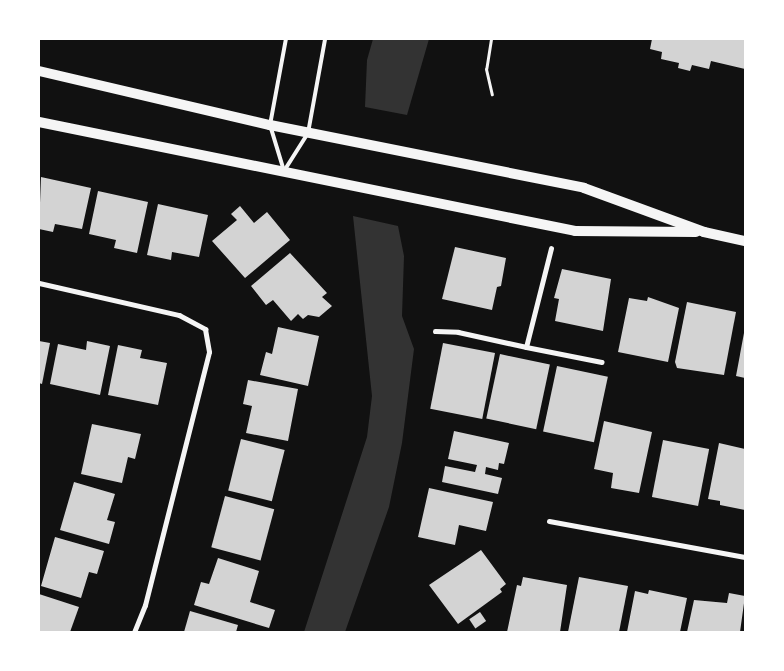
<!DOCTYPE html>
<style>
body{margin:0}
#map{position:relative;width:784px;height:671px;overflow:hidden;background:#111;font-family:"DejaVu Sans",sans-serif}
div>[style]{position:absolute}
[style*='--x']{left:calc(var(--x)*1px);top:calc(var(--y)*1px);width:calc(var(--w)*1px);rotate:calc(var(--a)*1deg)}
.water>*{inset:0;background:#333}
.building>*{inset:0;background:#d3d3d3;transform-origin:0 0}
.path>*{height:3px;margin:-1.5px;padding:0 1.5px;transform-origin:1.5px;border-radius:1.5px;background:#f5f5f5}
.service>*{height:4px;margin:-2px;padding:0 2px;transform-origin:2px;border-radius:2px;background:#f5f5f5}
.minor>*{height:5px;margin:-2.5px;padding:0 2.5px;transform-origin:2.5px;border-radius:2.5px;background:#f5f5f5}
.secondary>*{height:10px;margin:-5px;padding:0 5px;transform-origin:5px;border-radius:5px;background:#f5f5f5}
span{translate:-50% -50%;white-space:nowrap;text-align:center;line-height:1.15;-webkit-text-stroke:4px #fff;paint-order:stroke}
.frame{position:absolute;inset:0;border:40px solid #fff;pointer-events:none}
</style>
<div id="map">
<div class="water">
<i style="clip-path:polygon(373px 39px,429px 39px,407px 115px,365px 107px,367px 60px)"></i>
<i style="clip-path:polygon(353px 216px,398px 226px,404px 256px,402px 316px,414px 349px,402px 443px,389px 507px,345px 632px,304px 632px,367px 437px,372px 396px)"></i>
</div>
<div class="building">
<i style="clip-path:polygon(652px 39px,745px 39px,745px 69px,711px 61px,709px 69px,692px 65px,690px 71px,678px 68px,679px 63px,661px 59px,662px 52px,650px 49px)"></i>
<i style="clip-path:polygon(41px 177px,91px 188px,82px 229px,55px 224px,53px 232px,39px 229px)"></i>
<i style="clip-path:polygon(98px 191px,148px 202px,137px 253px,114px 248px,116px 240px,89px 234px)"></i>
<i style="clip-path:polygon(158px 204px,208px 215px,199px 257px,172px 252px,171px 260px,147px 255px)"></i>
<i style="clip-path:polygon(240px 206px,254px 223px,267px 212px,290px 240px,245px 278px,212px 241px,237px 220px,231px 214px)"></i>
<i style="clip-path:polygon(455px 247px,506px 258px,501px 286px,497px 287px,492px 310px,442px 299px)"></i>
<i style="clip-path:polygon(290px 253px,327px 293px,322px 297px,332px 306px,319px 317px,308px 315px,303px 319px,298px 314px,291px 321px,273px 300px,266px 305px,251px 286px)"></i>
<i style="clip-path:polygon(562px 269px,611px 279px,603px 331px,555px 321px,559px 299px,554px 298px)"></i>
<i style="clip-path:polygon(648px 297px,679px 308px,668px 362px,618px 352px,629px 298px,647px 301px)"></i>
<i style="clip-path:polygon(687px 302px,736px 312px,724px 375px,677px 368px,675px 362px)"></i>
<i style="clip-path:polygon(278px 327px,319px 336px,308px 386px,260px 375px,266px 352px,272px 354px)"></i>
<i style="clip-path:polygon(744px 333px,745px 333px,745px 378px,736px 376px)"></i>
<i style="clip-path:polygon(39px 341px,50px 343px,42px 384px,39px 383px)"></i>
<i style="clip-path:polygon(87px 341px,110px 346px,100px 395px,50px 384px,58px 344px,86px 350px)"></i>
<i style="left:443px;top:343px;width:53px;height:67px;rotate:11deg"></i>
<i style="clip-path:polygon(118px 345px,142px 350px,140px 358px,167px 363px,158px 405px,108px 395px)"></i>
<i style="left:500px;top:354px;width:51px;height:66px;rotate:12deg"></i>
<i style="left:557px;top:366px;width:52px;height:67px;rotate:12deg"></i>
<i style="clip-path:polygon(248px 380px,298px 389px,288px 441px,246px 433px,252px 406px,243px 404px)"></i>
<i style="clip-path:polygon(604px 421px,652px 432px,639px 493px,611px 488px,613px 473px,594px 469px)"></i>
<i style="clip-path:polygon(92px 424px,141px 434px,135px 459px,128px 457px,122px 483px,81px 474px)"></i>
<i style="clip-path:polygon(454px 431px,509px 443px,504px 464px,499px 463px,498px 470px,486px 467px,485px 474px,502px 478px,498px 494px,442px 482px,445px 466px,475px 472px,477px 465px,448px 459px)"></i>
<i style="left:241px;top:439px;width:45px;height:53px;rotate:14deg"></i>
<i style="left:663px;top:440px;width:47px;height:58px;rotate:11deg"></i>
<i style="clip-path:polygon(719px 443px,745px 449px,745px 510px,720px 505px,720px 501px,708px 499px)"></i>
<i style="clip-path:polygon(74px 482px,115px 494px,107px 520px,115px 522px,109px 544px,60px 530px)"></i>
<i style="clip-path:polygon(429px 488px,493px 502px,486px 531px,459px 525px,455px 545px,418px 537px)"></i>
<i style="left:225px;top:496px;width:51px;height:53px;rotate:15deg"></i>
<i style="clip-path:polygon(55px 537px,104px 551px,97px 574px,89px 572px,81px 598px,41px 586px)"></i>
<i style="clip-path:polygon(481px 550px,506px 584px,500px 589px,502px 592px,458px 624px,429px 585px)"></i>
<i style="clip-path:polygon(218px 558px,259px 571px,250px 602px,275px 610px,269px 628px,194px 605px,201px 582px,209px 584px)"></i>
<i style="clip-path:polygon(523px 577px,567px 585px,560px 632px,507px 632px,517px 585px,521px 586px)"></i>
<i style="clip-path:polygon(579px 577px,628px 586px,619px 632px,568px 632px)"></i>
<i style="clip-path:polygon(649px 590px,687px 598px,680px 632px,627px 632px,635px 591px,648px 594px)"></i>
<i style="clip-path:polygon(729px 593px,745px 596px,740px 632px,687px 632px,694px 600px,727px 603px)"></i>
<i style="clip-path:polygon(39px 594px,79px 607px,70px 632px,39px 632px)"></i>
<i style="clip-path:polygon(190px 611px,238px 625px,236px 632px,184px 632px)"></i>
<i style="left:480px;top:612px;width:11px;height:13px;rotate:56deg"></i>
</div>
<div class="path">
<i style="--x:491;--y:39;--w:30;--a:99"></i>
<i style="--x:486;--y:69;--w:26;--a:77"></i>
</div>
<div class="service">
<i style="--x:284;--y:171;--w:45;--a:-57.7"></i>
<i style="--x:308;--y:133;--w:96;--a:-79.7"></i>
<i style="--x:284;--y:171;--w:48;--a:-106.9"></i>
<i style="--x:270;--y:125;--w:87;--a:-79.5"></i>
</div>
<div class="minor">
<i style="--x:39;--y:283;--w:144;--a:12.9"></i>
<i style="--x:179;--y:315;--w:30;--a:28"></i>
<i style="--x:205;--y:329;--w:23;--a:80"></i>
<i style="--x:209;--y:352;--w:261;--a:104.2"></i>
<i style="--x:145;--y:605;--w:29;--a:112"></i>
<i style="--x:435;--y:331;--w:23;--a:2"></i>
<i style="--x:458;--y:332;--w:70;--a:12.4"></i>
<i style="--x:526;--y:347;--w:102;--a:-75.8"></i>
<i style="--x:526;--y:347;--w:77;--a:11.2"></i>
<i style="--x:549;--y:521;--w:199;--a:10.4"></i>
</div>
<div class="secondary">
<i style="--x:39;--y:71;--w:237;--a:13.2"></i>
<i style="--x:270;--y:125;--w:320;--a:11.3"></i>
<i style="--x:584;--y:188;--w:128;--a:20.1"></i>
<i style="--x:704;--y:232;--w:42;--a:12.4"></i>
<i style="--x:39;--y:122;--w:547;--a:11.49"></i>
<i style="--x:575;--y:231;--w:121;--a:0.5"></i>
</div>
<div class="frame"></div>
</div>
